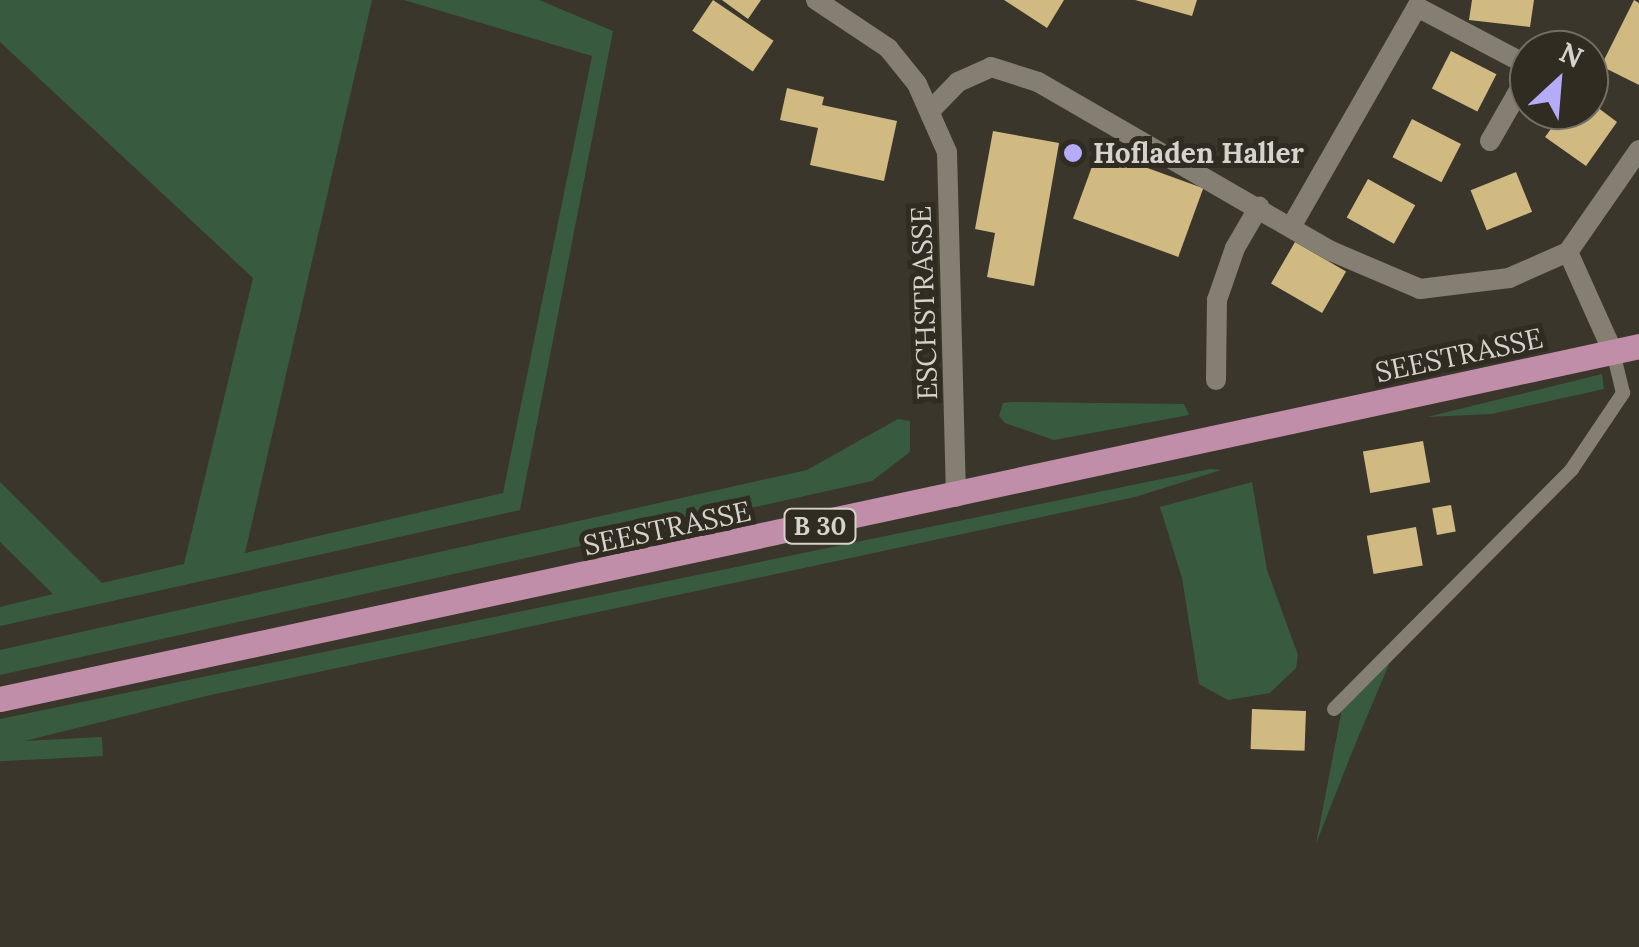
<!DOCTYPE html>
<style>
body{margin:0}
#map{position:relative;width:1639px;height:947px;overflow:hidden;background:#3b362b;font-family:Lora,serif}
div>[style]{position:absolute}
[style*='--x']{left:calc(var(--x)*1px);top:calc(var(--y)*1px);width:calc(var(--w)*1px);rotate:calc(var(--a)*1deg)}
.green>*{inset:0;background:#385b40;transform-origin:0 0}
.building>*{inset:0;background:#d1ba82;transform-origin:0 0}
.lane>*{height:14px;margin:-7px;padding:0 7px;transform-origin:7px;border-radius:7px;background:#847f72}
.street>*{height:20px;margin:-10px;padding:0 10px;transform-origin:10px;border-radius:10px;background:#847f72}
.primary>*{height:25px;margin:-12.5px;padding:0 12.5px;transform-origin:12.5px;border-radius:12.5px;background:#c08ea9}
.dots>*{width:28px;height:28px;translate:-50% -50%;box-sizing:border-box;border:5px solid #312c21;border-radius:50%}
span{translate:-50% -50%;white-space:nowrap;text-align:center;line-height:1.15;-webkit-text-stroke:10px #312c21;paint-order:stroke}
.shield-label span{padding:2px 8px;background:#312c21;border:2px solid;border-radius:8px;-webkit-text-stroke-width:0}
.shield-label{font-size:25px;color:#d6d3cc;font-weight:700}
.poi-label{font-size:28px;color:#d6d3cc;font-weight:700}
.left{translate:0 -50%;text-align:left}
.street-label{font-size:28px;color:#d6d3cc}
.north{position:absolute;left:1509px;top:30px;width:100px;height:100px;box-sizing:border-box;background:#312c21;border:2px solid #736f65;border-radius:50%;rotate:26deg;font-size:28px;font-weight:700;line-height:40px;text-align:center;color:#d6d3cc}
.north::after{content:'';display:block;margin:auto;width:35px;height:45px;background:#b5acf9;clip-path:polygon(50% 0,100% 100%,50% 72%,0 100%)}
</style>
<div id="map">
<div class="green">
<i style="clip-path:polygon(0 0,372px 0,245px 553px,503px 493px,592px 56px,404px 0,539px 0,613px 31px,520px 510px,0 626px,0 607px,53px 594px,0 542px,0 482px,102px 583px,184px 564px,253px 278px,0 42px)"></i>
<i style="clip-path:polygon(1602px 374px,1604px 389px,1491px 414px,1427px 417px)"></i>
<i style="clip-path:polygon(1012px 402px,1184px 404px,1189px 415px,1054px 440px,1005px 423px,999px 416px,1003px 403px)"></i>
<i style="clip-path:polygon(898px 419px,910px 421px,910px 452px,872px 481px,0 675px,0 650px,807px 470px)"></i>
<i style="clip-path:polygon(1210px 469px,1221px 470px,1135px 497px,206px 696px,0 747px,0 719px)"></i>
<i style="clip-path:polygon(1252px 482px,1267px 570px,1298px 655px,1296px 668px,1270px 693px,1228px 700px,1199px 684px,1182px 578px,1160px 507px)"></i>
<i style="clip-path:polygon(1397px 645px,1352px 752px,1316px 844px,1342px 709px)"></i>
<i style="left:102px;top:737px;width:19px;height:105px;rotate:87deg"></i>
</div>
<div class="building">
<i style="left:713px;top:0;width:73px;height:37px;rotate:34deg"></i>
<i style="clip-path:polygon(722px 0,761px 0,748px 19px)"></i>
<i style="clip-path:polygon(1004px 0,1064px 0,1047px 28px)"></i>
<i style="clip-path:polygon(1135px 0,1197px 0,1192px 16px)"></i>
<i style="clip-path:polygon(1472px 0,1534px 0,1530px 27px,1469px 20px)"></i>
<i style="clip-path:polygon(1634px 0,1639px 3px,1639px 85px,1601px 66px)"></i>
<i style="left:1451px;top:51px;width:51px;height:42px;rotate:27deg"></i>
<i style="clip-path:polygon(787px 88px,824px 97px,822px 105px,897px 121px,884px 181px,810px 165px,818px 128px,780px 120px)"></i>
<i style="clip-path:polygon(1589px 101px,1617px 122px,1586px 166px,1545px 137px,1565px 110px,1589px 110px)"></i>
<i style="left:1412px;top:119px;width:55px;height:43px;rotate:27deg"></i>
<i style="clip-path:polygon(993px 131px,1059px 143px,1034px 286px,987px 277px,995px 233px,975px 229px)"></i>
<i style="left:1098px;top:150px;width:112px;height:73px;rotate:20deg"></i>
<i style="left:1516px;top:172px;width:43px;height:49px;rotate:68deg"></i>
<i style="left:1368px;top:179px;width:54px;height:44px;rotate:29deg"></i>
<i style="left:1295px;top:242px;width:59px;height:48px;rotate:30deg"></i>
<i style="left:1423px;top:441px;width:42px;height:61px;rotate:80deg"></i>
<i style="left:1451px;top:505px;width:27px;height:19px;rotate:80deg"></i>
<i style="left:1416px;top:527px;width:39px;height:50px;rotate:80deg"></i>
<i style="left:1252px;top:709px;width:54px;height:40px;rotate:2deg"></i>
</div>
<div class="lane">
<i style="--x:1334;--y:709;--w:338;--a:-45.2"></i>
<i style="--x:1572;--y:469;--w:92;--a:-56.1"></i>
<i style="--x:1623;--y:393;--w:42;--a:-103.7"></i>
</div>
<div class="street">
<i style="--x:816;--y:0;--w:87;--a:33.7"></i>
<i style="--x:888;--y:48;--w:46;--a:51.1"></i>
<i style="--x:917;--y:84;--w:74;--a:66.2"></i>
<i style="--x:947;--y:152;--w:345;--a:88.5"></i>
<i style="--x:930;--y:111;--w:40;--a:-46"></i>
<i style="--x:958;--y:82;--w:36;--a:-24"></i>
<i style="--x:991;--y:67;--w:49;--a:17.7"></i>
<i style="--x:1038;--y:82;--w:338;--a:30"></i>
<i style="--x:1331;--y:251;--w:97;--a:23.1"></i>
<i style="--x:1420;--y:289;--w:90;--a:-7"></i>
<i style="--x:1509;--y:278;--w:64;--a:-23.8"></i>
<i style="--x:1490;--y:141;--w:78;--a:-60.2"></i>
<i style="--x:1291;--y:227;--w:254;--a:-60.2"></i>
<i style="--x:1417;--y:7;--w:127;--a:27.8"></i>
<i style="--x:1568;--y:252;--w:124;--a:-55.2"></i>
<i style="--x:1568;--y:252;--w:110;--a:65.8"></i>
<i style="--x:1216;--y:380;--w:80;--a:-89.3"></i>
<i style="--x:1217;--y:300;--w:55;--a:-70.9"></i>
<i style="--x:1235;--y:248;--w:48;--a:-59.7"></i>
</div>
<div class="primary">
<i style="--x:0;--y:699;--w:1677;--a:-12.15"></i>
</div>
<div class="dots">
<i style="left:1073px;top:153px;background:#b5acf9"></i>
</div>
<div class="shield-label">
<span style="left:820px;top:526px">B 30</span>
</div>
<div class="poi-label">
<span class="left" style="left:1093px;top:153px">Hofladen Haller</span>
</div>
<div class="street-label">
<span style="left:924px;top:303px;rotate:-92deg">ESCHSTRASSE</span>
<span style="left:1459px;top:355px;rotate:-12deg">SEESTRASSE</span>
<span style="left:667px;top:528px;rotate:-12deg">SEESTRASSE</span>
</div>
<div class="north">N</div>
</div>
